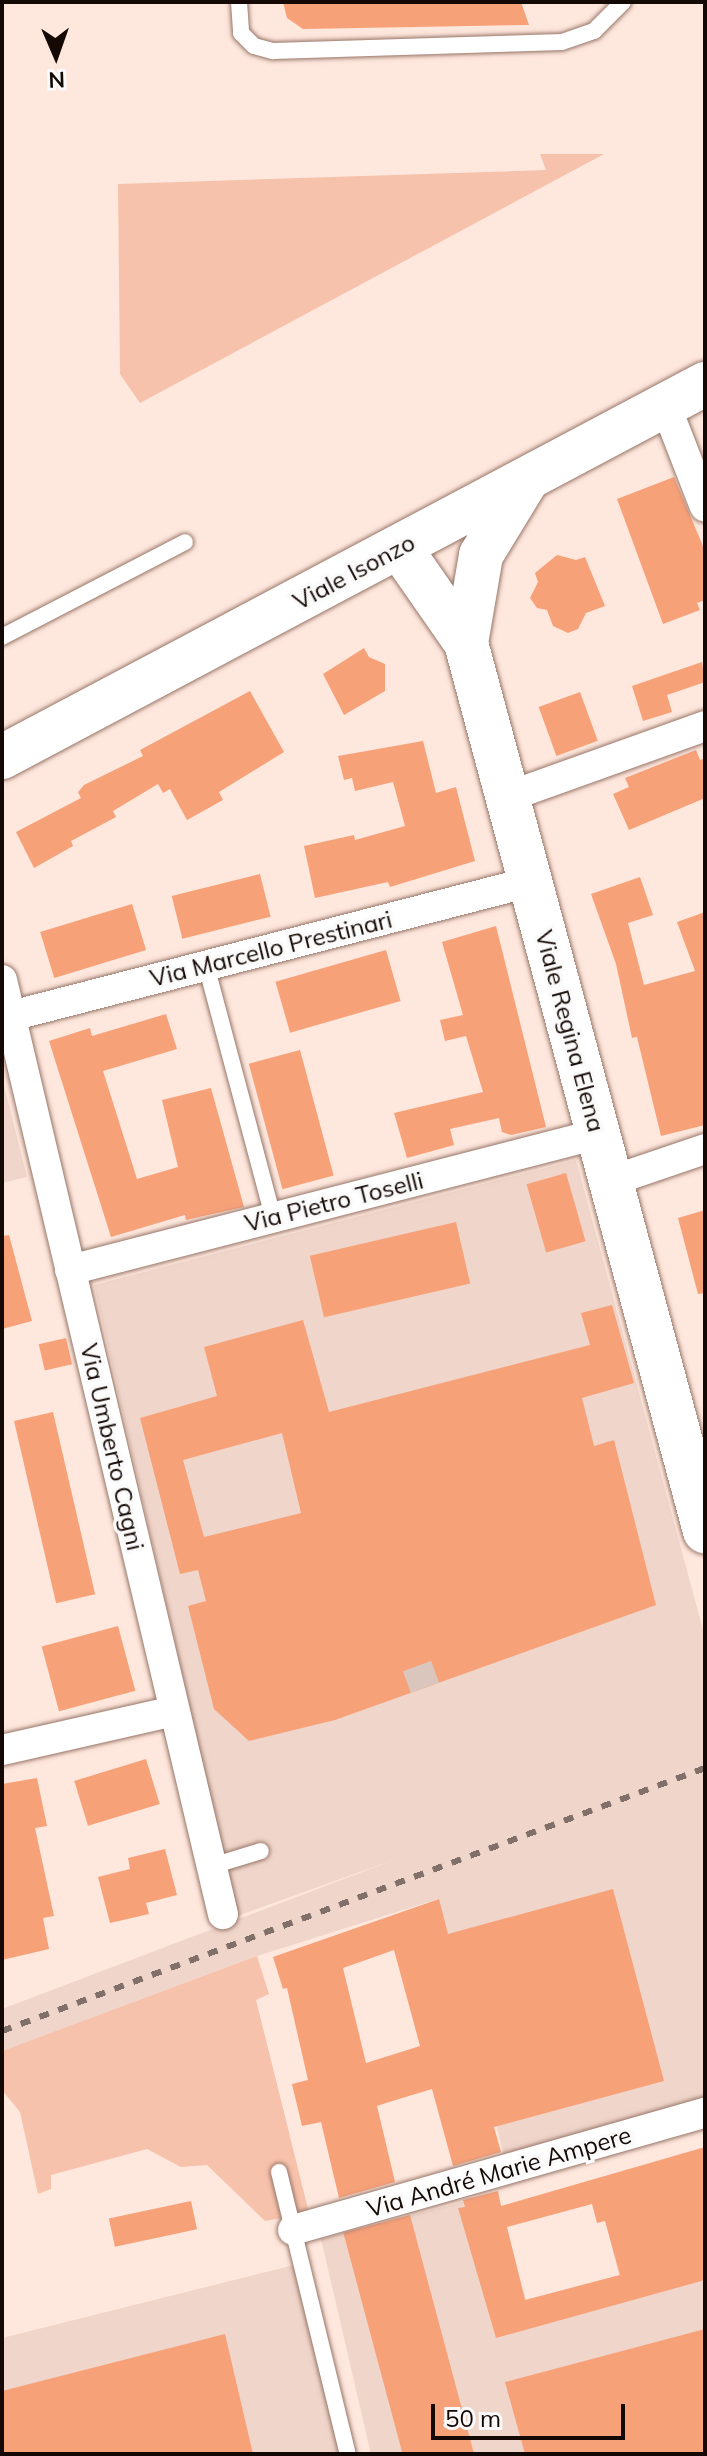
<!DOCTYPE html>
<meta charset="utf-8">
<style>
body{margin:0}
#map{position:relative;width:707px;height:2456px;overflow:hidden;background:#fee7dd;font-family:Mulish,sans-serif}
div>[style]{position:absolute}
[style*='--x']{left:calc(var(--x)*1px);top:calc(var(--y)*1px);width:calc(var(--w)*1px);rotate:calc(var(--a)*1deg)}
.built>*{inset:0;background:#f0d5ca}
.green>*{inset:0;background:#f7c2ab}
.building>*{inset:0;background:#f7a179;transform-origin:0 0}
.street-tunnel>*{height:30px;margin-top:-15px;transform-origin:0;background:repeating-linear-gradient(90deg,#dbc6bd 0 30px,transparent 0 45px)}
.roads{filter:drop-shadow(0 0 2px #977567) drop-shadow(0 0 2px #977567)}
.lane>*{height:16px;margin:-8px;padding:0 8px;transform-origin:8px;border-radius:8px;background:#fff}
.street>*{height:30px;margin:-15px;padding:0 15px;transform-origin:15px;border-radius:15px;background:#fff}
.secondary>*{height:44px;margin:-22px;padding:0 22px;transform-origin:22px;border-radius:22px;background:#fff}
.rail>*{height:6px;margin-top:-3px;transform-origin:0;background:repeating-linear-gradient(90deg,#817069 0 10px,transparent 0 20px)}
span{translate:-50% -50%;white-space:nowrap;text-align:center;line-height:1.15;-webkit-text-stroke:7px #fafafa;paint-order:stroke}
.street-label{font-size:24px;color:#150905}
.frame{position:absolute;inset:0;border:4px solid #150905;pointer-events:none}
.north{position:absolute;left:16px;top:16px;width:80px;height:80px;-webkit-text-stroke:6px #fafafa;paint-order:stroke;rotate:178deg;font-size:22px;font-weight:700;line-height:32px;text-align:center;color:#150905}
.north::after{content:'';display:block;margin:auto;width:28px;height:36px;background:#150905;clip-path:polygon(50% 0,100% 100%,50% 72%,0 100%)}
.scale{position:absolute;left:431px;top:2404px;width:194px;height:36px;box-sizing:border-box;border:4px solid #150905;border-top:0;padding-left:10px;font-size:24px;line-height:28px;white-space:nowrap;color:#150905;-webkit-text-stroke:6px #fafafa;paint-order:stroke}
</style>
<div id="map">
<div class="built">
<i style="clip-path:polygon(2px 1077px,27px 1177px,2px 1183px)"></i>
<i style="clip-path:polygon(576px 1160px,705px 1637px,705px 2113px,508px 2171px,438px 1899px,257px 1956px,2px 2051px,2px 2009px,399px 1858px,237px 1916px,94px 1285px)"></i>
<i style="clip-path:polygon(497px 2193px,526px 2300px,619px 2275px,607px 2227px,705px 2224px,705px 2454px,371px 2454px,321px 2239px)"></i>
<i style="clip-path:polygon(302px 2263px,348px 2454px,2px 2454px,2px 2338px)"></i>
</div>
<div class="green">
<i style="clip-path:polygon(540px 154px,604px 154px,140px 403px,120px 374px,118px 184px,546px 170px)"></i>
<i style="clip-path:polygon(257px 1956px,269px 1994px,256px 2000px,309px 2213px,265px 2221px,207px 2165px,181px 2167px,147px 2149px,51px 2175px,51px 2189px,38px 2194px,20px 2112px,2px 2090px,2px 2051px)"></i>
</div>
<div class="building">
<i style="clip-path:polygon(283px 2px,521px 2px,529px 25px,303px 29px,287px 18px)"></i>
<i style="clip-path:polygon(674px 477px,705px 551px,705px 600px,697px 603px,700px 610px,663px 624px,617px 499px)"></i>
<i style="clip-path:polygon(557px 555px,576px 560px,585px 557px,605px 606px,586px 613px,578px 629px,568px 633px,553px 626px,547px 610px,537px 608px,530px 598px,538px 582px,535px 573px)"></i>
<i style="clip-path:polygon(364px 648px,369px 657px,385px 664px,385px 691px,344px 715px,323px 674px)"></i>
<i style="clip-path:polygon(702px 662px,705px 682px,667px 695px,672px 712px,643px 721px,632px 686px)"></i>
<i style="clip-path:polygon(250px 691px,284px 752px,219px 792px,223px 800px,187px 820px,170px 789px,163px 793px,158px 784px,113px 811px,116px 817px,71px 841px,73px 846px,34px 868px,16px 832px,81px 798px,78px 792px,84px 785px,143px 756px,140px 750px)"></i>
<i style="left:580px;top:692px;width:52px;height:44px;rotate:70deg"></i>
<i style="clip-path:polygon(423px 741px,436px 793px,456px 787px,475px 861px,390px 887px,388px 882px,315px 898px,304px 846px,354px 835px,355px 840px,405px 826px,393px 782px,355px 791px,352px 778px,344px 780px,338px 756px)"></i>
<i style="clip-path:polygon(696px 750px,700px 760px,705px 758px,705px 798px,629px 830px,613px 794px,629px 787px,625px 778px)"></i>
<i style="left:260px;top:874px;width:44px;height:91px;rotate:76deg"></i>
<i style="clip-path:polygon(640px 877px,653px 915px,628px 923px,644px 985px,695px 971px,677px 922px,705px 912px,705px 1125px,661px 1136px,637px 1037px,632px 1038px,616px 964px,591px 894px)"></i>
<i style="left:132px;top:904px;width:48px;height:96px;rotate:73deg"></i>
<i style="clip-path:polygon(496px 926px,546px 1127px,511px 1135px,502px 1132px,499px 1118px,450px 1129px,454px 1145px,407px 1158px,394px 1113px,483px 1092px,466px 1036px,445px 1041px,440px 1020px,463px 1015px,442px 942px)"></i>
<i style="left:386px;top:950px;width:53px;height:115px;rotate:74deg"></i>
<i style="clip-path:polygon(166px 1014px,177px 1049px,103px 1071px,137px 1179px,178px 1167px,162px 1100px,211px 1088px,244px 1207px,186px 1220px,185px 1215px,111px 1237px,49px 1041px,90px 1028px,92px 1036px)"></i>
<i style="left:300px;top:1050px;width:130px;height:53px;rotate:75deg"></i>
<i style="left:566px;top:1173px;width:71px;height:41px;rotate:74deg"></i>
<i style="clip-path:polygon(705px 1210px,705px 1293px,698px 1294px,678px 1218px)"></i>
<i style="left:456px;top:1222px;width:63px;height:150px;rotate:77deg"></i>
<i style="clip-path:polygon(9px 1235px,32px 1321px,2px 1329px,2px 1236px)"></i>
<i style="clip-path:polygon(evenodd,612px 1305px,634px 1383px,582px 1398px,594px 1446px,614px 1440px,656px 1605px,335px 1720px,249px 1741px,214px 1709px,188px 1606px,206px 1601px,198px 1570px,180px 1574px,140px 1418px,217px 1396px,204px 1347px,303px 1320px,329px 1412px,590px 1345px,581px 1313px,612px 1305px,282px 1433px,301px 1513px,204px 1537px,183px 1460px,282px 1433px)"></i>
<i style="left:66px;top:1338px;width:27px;height:28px;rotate:77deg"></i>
<i style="left:53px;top:1412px;width:187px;height:40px;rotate:77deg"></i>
<i style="left:118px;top:1626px;width:67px;height:79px;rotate:75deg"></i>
<i style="left:146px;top:1759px;width:47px;height:75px;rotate:73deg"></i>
<i style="clip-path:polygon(37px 1778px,47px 1826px,35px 1828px,54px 1916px,43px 1918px,49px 1949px,2px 1960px,2px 1784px)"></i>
<i style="clip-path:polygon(165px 1849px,177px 1895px,146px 1903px,149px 1914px,110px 1923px,98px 1877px,130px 1869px,128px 1858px)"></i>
<i style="clip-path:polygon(evenodd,613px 1889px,664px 2081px,494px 2127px,501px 2152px,453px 2166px,432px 2089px,389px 2102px,377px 2106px,395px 2182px,339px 2198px,321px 2122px,302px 2126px,292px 2084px,308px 2080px,287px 1988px,283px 1989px,273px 1957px,439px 1899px,448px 1934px,613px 1889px,394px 1950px,420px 2046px,366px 2063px,343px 1968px,394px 1950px)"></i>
<i style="clip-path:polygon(evenodd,705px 2147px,705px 2280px,496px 2338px,458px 2208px,465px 2207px,463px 2200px,498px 2191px,501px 2206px,705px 2147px,592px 2204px,597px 2223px,605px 2221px,620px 2275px,525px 2300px,507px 2227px,592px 2204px)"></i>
<i style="left:191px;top:2201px;width:29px;height:84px;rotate:78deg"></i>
<i style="left:410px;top:2215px;width:247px;height:69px;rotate:75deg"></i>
<i style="clip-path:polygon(705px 2329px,705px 2454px,525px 2454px,505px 2382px)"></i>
<i style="clip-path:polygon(225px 2334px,253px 2454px,2px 2454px,2px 2391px)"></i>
</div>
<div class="street-tunnel">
<i style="--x:417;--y:1666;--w:23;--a:70"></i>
</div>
<div class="roads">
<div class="lane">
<i style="--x:239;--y:2;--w:31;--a:86"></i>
<i style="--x:241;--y:33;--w:18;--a:45"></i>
<i style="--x:254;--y:46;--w:20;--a:15"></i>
<i style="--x:273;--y:51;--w:289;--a:-1.8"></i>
<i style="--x:562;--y:42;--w:34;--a:-19"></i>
<i style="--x:594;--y:31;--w:41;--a:-45"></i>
<i style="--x:2;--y:637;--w:206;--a:-27.4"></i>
<i style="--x:206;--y:965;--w:261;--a:75.1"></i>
<i style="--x:212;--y:1866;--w:51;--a:-17"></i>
<i style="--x:279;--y:2172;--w:290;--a:76.3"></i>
</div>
<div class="street">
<i style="--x:665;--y:404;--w:110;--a:68.8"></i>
<i style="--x:507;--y:797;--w:210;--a:-19.7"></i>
<i style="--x:2;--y:980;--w:960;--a:76.69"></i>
<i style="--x:11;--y:1016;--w:536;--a:-14.48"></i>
<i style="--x:611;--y:1181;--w:99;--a:-18.8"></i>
<i style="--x:70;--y:1270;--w:545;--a:-14.44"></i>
<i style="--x:2;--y:1750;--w:176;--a:-12.8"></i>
<i style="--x:293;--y:2230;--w:428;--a:-15.9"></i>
</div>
<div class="secondary">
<i style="--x:400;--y:548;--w:116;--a:55.2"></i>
<i style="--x:466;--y:643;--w:920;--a:74.94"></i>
<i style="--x:466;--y:643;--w:89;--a:-80.3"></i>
<i style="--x:481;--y:555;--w:84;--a:-58.6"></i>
<i style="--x:2;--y:757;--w:796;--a:-27.95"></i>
</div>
</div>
<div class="rail">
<i style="--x:2;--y:2031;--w:751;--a:-20.51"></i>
</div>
<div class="street-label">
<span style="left:354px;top:572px;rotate:-28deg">Viale Isonzo</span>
<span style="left:271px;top:949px;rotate:-14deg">Via Marcello Prestinari</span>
<span style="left:570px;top:1031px;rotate:75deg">Viale Regina Elena</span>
<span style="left:334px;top:1202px;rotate:-14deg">Via Pietro Toselli</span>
<span style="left:112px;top:1447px;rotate:77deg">Via Umberto Cagni</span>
<span style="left:499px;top:2172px;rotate:-16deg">Via André Marie Ampere</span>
</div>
<div class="frame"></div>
<div class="north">N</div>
<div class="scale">50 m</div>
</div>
